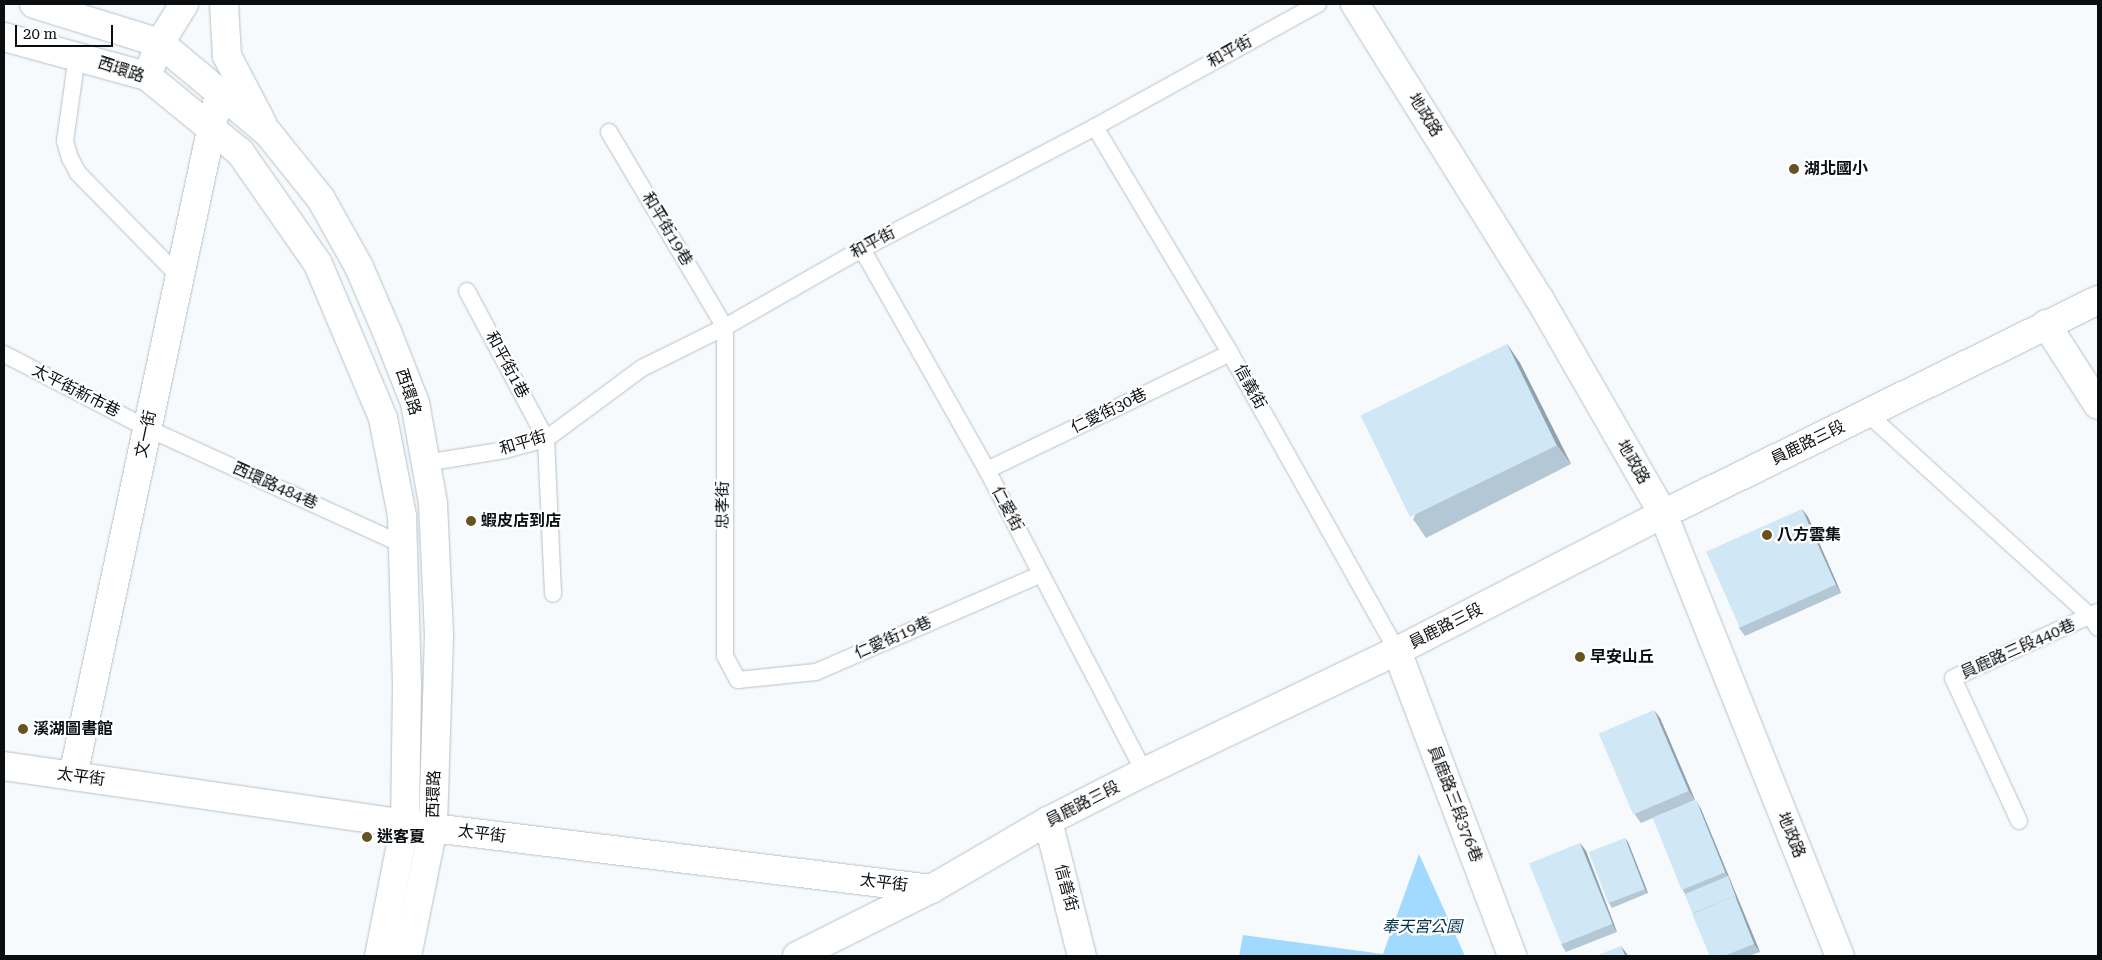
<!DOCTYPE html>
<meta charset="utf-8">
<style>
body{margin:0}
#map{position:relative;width:2102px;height:960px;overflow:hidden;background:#f6fafd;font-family:"Roboto Serif","Noto Sans TC",serif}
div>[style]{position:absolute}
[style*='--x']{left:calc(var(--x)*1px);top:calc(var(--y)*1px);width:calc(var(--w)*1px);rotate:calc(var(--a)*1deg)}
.green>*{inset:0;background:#a2d9fe}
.roads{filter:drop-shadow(0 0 1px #b6c1c8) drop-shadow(0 0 1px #b6c1c8)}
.service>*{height:16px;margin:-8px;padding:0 8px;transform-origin:8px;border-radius:8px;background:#fff}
.minor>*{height:28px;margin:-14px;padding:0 14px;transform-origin:14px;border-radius:14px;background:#fff}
.tertiary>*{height:28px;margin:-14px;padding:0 14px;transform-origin:14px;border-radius:14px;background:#fff}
.secondary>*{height:28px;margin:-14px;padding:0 14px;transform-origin:14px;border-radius:14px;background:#fff}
.wall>*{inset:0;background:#b3c7d4}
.shaded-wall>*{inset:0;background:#92a2ac}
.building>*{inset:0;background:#d0e7f6;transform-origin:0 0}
.dots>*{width:14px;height:14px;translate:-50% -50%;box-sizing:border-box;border:2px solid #fff;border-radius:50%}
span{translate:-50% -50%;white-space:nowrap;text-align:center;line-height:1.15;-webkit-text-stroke:4.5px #fff;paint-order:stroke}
.street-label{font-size:16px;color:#0a0e10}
.poi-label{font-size:16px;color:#0a0e10;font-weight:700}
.left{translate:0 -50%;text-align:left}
.park-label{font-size:16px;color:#00314a;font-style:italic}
.frame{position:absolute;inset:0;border:5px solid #0a0e10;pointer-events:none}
.scale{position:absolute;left:15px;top:25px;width:98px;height:22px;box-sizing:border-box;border:2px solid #0a0e10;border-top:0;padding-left:6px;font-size:15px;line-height:18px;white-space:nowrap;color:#0a0e10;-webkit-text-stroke:4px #fff;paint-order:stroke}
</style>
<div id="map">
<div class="green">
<i style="clip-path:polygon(1419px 854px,1465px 956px,1239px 956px,1243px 935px,1383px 954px)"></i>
</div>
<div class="roads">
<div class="service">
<i style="--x:77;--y:56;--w:86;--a:98"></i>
<i style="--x:65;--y:141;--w:18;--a:74"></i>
<i style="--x:70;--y:158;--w:17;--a:62"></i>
<i style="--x:78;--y:173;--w:146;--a:45.6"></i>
<i style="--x:1095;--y:127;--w:263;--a:59.1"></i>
<i style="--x:1230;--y:353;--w:342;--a:60.7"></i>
<i style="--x:609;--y:132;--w:227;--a:59.3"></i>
<i style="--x:725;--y:327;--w:329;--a:90"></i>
<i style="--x:725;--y:656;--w:27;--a:62"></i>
<i style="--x:738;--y:680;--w:78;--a:-5.9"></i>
<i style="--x:816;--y:672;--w:245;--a:-23.5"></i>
<i style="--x:862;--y:249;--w:254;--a:60.5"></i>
<i style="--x:987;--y:470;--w:340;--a:62.5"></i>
<i style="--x:467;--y:291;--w:168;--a:61.9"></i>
<i style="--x:546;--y:439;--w:155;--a:87.4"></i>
<i style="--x:4;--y:354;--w:161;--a:27.4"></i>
<i style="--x:147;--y:428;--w:280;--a:24.5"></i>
<i style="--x:1868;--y:414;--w:300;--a:42.3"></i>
<i style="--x:2090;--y:616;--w:14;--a:56"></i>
<i style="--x:425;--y:463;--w:81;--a:-9.2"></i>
<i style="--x:505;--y:450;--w:42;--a:-15"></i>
<i style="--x:546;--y:439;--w:119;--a:-36.5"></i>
<i style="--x:642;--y:368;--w:93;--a:-26.3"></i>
<i style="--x:725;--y:327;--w:158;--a:-29.7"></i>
<i style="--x:862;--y:249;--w:263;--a:-27.6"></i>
<i style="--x:1095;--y:127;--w:255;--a:-28.9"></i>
<i style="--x:987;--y:470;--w:270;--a:-25.7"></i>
<i style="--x:2019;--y:821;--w:157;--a:-114.8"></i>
<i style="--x:1953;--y:678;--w:159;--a:-24.5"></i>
</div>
<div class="minor">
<i style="--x:1355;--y:4;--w:347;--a:58"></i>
<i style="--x:1539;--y:298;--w:249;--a:60.1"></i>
<i style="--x:1663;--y:514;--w:476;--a:68.2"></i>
<i style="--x:147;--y:76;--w:35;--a:-68"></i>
<i style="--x:160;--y:43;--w:46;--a:-58.4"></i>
<i style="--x:2046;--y:324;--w:96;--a:57.3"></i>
<i style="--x:1397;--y:651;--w:326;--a:69.3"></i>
<i style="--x:4;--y:766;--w:433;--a:8.2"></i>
<i style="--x:433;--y:828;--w:502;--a:6.98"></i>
<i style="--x:73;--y:776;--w:698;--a:-77.93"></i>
<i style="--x:1048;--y:821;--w:139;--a:75.9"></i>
</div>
<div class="tertiary">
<i style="--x:34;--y:4;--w:132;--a:17.2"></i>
<i style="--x:160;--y:43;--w:141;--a:39.8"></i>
<i style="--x:268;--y:133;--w:85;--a:51.2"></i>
<i style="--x:321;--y:199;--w:78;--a:60.8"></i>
<i style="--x:359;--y:267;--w:71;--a:66.7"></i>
<i style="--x:387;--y:332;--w:76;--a:68.5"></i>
<i style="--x:415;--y:403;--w:102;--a:79.8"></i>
<i style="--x:433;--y:503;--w:132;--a:87.4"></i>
<i style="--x:439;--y:635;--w:193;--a:91.8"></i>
<i style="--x:433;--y:828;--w:131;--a:101.5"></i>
<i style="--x:224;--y:4;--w:52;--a:86.7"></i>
<i style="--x:227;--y:56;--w:76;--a:62.4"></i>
<i style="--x:4;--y:37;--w:148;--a:15.3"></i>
<i style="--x:147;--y:76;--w:120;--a:39.3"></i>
<i style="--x:240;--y:152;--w:136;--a:55.1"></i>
<i style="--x:318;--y:264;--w:167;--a:67.1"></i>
<i style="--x:383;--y:418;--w:100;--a:79"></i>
<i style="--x:402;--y:516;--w:169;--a:88.3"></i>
<i style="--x:407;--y:685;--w:139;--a:90.8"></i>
<i style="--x:405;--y:824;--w:135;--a:101.1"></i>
</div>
<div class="secondary">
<i style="--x:797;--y:956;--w:150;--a:-26.6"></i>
<i style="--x:931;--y:889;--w:135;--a:-30.2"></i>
<i style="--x:1048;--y:821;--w:108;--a:-27"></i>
<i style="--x:1144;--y:772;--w:280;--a:-25.6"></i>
<i style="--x:1397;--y:651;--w:299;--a:-27.3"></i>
<i style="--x:1663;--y:514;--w:485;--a:-26.2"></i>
</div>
</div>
<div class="wall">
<i style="clip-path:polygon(1507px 344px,1520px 363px,1571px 464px,1426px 538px,1413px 519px)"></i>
<i style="clip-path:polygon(1802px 509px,1808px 517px,1841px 593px,1745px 636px,1739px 628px)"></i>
<i style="clip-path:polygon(1660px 718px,1695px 800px,1641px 823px,1635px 815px)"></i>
<i style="clip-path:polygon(1701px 809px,1760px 952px,1749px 956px,1710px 956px,1693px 913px,1685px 894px,1683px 890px)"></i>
<i style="clip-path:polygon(1628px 842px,1648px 893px,1612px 908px,1609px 903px)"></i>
<i style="clip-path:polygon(1580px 843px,1586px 851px,1617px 932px,1566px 952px,1561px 944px)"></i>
</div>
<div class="shaded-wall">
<i style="clip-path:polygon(1507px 344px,1520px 363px,1571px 464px,1557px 445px)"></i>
<i style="clip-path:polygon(1802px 509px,1808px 517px,1841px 593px,1836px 585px)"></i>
<i style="clip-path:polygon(1654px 710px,1660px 718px,1695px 800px,1689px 791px)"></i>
<i style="clip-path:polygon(1696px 800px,1701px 809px,1760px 952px,1754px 944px,1735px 896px,1728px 876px,1725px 872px)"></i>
<i style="clip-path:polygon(1625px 838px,1628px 842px,1648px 893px,1645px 889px)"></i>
<i style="clip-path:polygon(1580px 843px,1586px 851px,1617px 932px,1612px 924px)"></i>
<i style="clip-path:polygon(1621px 946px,1627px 954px,1628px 956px,1625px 956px)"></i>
</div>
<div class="building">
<i style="left:1507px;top:344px;width:113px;height:163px;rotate:64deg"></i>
<i style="left:1802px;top:509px;width:83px;height:105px;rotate:66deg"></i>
<i style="left:1654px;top:710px;width:88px;height:60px;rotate:67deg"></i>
<i style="left:1696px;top:800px;width:78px;height:47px;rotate:68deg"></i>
<i style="left:1625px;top:838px;width:55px;height:39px;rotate:69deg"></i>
<i style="left:1580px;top:843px;width:87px;height:55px;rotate:68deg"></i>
<i style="clip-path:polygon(1728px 876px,1737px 900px,1735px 896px,1693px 913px,1685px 894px)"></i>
<i style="clip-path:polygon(1735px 896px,1754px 944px,1724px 956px,1710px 956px,1692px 914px)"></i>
<i style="clip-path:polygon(1621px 946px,1625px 956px,1595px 956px)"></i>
</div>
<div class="dots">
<i style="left:1794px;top:169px;background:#675322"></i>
<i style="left:471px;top:521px;background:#675322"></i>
<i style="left:1767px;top:535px;background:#675322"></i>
<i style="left:1580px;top:657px;background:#675322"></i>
<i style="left:23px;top:729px;background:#675322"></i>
<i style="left:367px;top:837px;background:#675322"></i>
</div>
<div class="street-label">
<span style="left:1230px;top:52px;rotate:-29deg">和平街</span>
<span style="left:121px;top:70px;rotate:18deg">西環路</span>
<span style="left:1425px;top:115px;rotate:58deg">地政路</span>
<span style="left:667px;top:229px;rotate:59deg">和平街19巷</span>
<span style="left:873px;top:243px;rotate:-28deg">和平街</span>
<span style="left:507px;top:365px;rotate:62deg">和平街1巷</span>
<span style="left:1250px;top:387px;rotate:61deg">信義街</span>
<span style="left:76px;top:391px;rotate:27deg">太平街新市巷</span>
<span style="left:408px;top:392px;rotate:72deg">西環路</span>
<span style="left:1109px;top:411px;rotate:-26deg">仁愛街30巷</span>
<span style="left:146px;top:434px;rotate:-78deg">文一街</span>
<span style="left:523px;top:443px;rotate:-17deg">和平街</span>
<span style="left:1808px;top:443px;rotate:-26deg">員鹿路三段</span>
<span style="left:1633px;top:462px;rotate:60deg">地政路</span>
<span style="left:275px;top:486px;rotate:24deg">西環路484巷</span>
<span style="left:723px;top:505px;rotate:-89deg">忠孝街</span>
<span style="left:1007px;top:509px;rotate:62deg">仁愛街</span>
<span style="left:1446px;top:626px;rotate:-27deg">員鹿路三段</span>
<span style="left:893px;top:638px;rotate:-24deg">仁愛街19巷</span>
<span style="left:2018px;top:649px;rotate:-24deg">員鹿路三段440巷</span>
<span style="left:81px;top:777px;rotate:8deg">太平街</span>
<span style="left:434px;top:794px;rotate:-88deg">西環路</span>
<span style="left:1083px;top:804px;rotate:-27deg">員鹿路三段</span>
<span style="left:1455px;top:804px;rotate:69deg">員鹿路三段376巷</span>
<span style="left:482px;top:834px;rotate:7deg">太平街</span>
<span style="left:1791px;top:835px;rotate:68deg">地政路</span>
<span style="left:884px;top:883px;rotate:7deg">太平街</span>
<span style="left:1066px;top:888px;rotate:75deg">信善街</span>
</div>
<div class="poi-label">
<span class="left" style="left:1804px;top:169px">湖北國小</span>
<span class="left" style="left:481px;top:521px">蝦皮店到店</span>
<span class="left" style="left:1777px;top:535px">八方雲集</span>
<span class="left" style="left:1590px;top:657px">早安山丘</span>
<span class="left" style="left:33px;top:729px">溪湖圖書館</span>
<span class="left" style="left:377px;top:837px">迷客夏</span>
</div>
<div class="park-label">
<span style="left:1422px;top:927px">奉天宮公園</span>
</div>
<div class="frame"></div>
<div class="scale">20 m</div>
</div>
